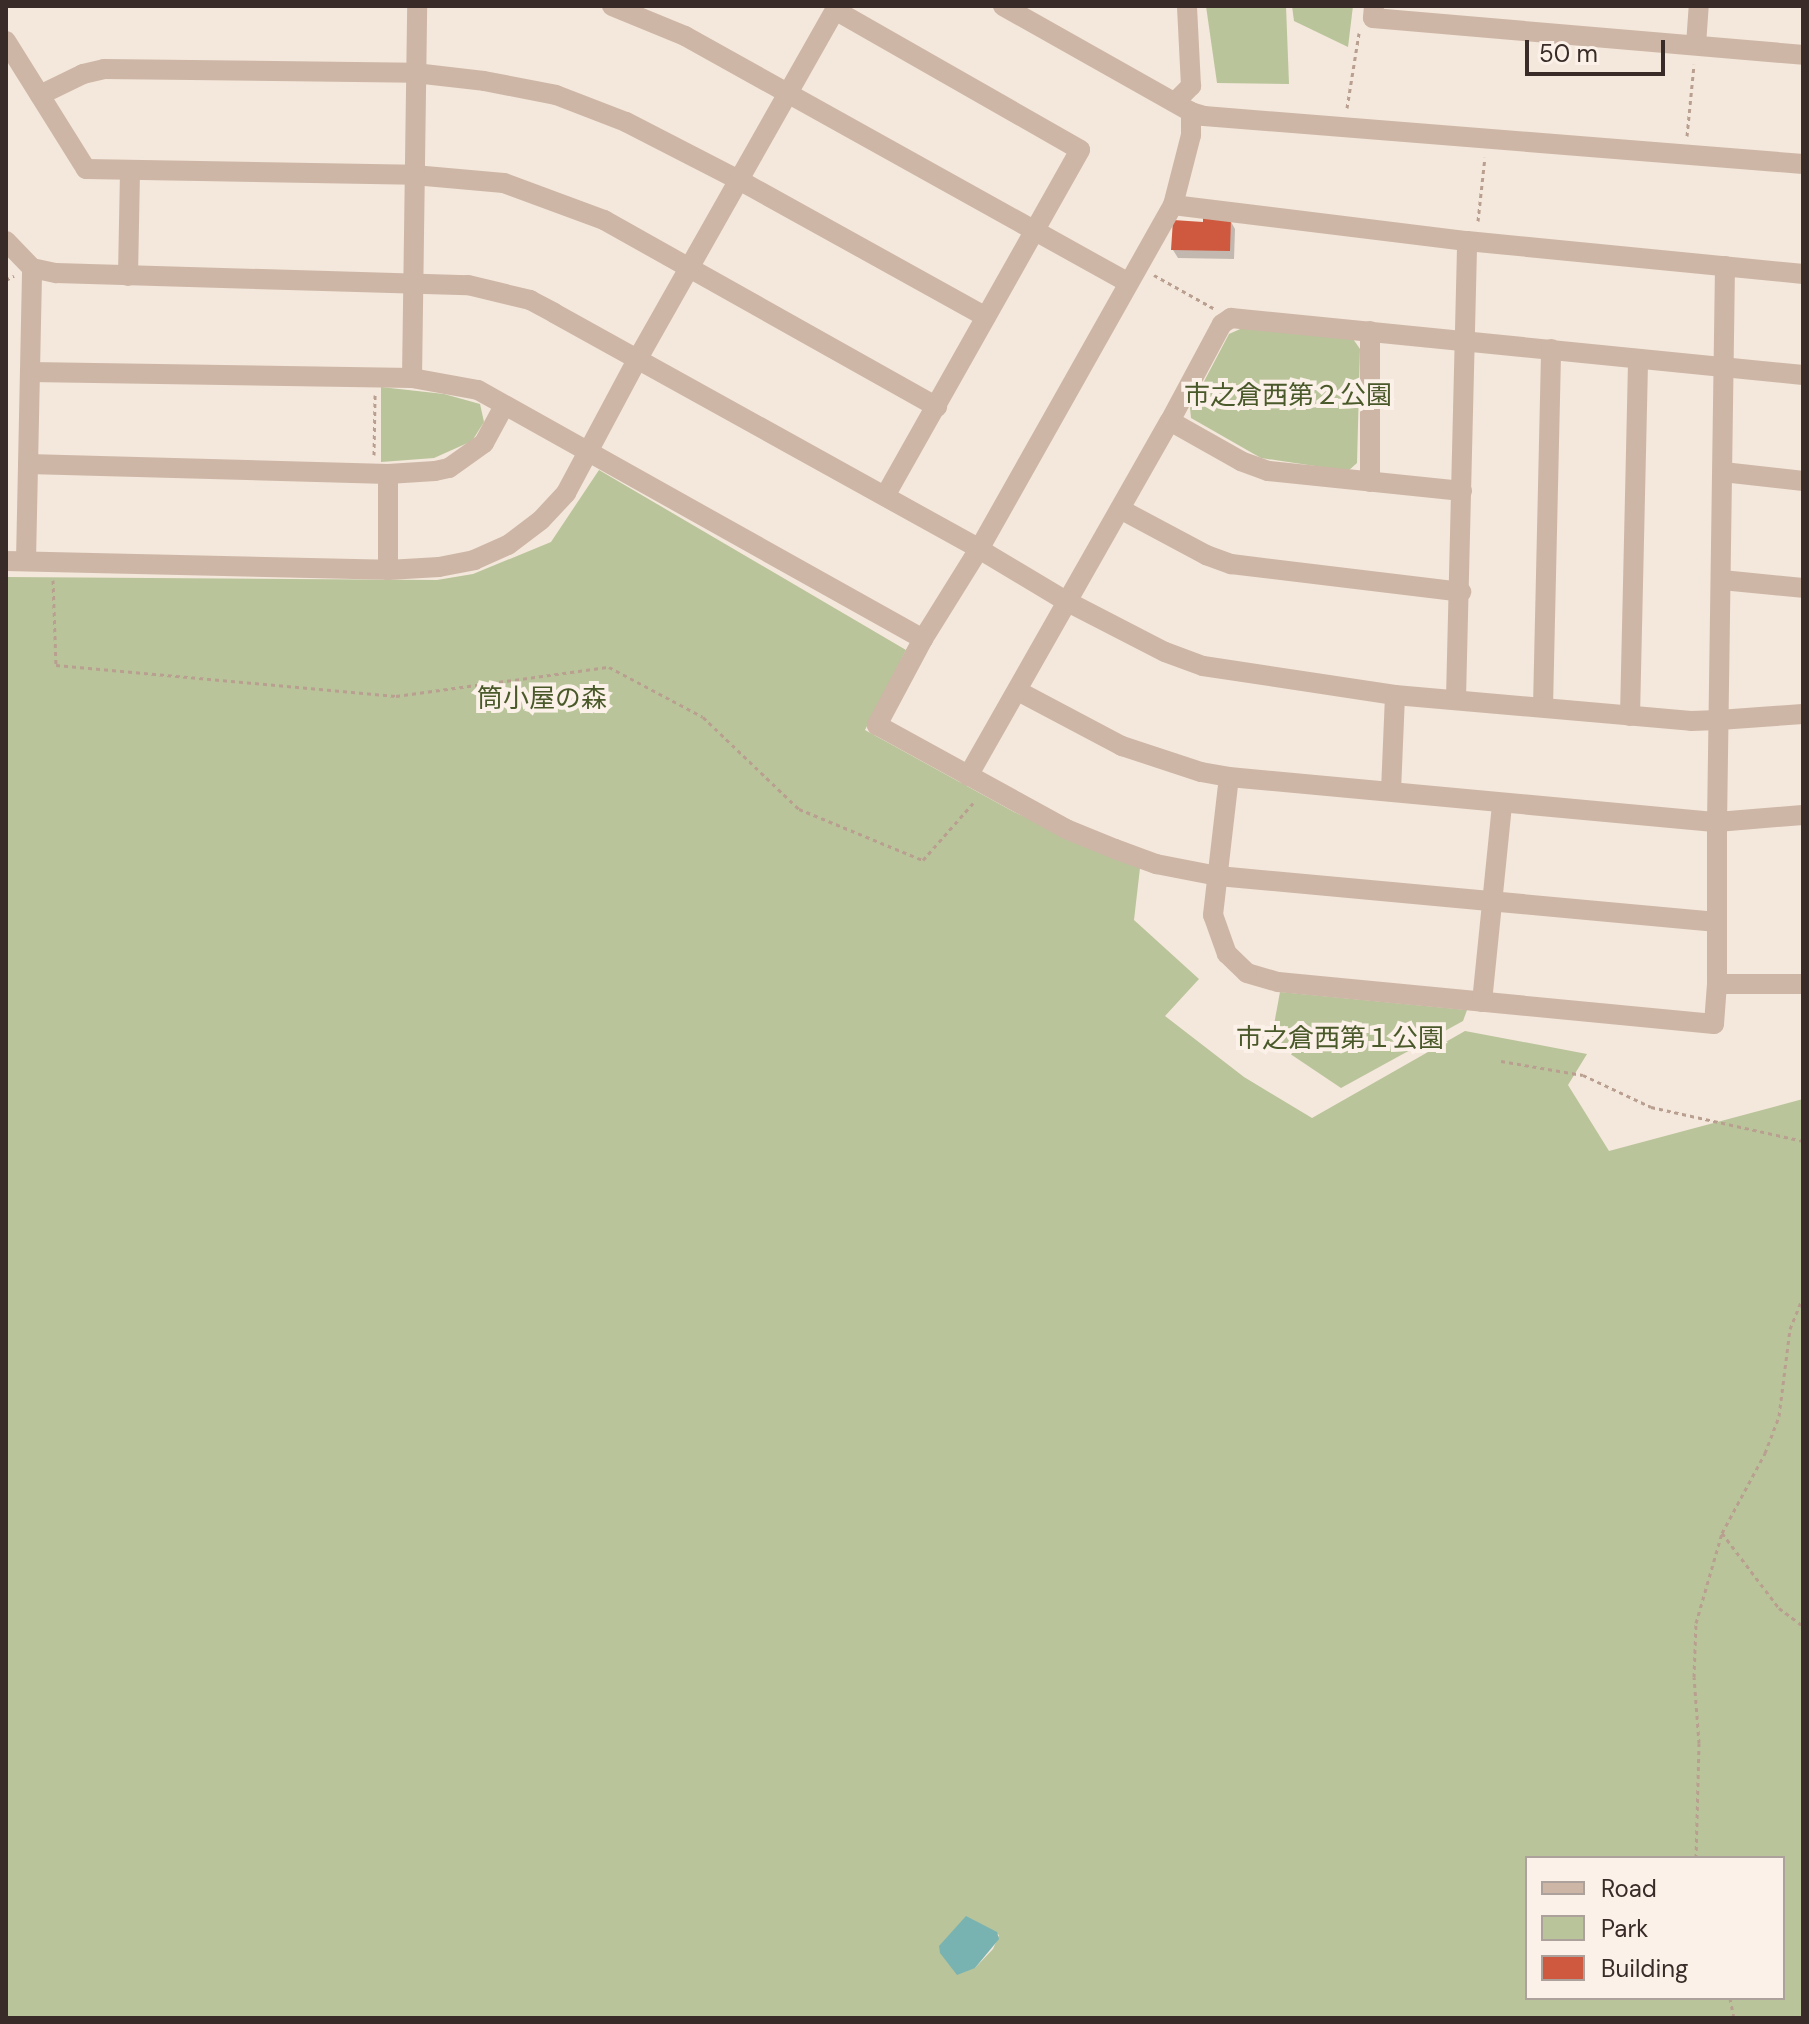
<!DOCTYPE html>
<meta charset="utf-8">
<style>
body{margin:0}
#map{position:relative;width:1809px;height:2024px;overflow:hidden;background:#f4e7db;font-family:"DM Sans","Noto Sans JP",sans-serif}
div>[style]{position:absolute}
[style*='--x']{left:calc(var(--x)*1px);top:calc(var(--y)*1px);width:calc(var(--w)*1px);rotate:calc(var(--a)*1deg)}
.green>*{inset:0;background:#b9c49a}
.water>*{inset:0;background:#78b3b2}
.shadow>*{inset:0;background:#0003}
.building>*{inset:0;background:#cf593e}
.path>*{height:3px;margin-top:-1.5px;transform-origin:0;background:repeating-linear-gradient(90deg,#b99f90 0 4px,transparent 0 8px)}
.minor>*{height:20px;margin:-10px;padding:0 10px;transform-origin:10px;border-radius:10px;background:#cdb6a6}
.tertiary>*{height:20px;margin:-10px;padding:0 10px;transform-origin:10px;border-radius:10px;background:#cdb6a6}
span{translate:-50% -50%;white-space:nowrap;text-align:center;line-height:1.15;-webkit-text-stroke:8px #fbf1e8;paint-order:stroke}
.park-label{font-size:26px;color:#4a5929}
.frame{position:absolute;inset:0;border:8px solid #392c28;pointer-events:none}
.legend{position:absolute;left:1525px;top:1856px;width:260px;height:144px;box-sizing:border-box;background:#fbf1e8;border:2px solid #ada29b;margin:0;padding:10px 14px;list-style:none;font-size:24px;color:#392c28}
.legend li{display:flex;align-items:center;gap:16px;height:40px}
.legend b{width:40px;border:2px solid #ada29b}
.scale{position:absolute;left:1525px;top:40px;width:140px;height:36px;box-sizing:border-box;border:4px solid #392c28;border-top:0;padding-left:10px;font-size:24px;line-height:28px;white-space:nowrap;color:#392c28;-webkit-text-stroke:6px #fbf1e8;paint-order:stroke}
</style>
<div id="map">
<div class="green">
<i style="clip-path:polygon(1206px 6px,1286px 6px,1289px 84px,1217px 83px)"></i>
<i style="clip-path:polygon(1292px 6px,1353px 6px,1348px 47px,1294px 21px)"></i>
<i style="clip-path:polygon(1247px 326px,1351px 336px,1360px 349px,1357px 463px,1348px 471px,1261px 458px,1191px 418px,1190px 408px,1229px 334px)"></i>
<i style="clip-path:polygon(381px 387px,444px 394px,480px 404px,484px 422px,472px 441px,434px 458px,381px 462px)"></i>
<i style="clip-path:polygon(evenodd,599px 470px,906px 650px,865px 730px,1014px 812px,1140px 868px,1134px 920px,1199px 979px,1165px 1016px,1244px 1077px,1312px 1118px,1465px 1031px,1587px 1054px,1568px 1085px,1609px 1151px,1803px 1099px,1803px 2018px,6px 2018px,6px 577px,437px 580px,473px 574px,551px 542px,599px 470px,1527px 1858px,1783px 1858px,1783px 1998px,1527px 1998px,1527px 1858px,599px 470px,971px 1919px,999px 1935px,993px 1949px,975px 1968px,971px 1919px)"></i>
<i style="clip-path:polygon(1280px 992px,1467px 1010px,1463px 1021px,1341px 1088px,1271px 1041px)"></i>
</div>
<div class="water">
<i style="clip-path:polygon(966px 1916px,997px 1932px,999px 1939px,975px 1968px,957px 1975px,940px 1953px,939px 1946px)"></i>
</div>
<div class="shadow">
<i style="clip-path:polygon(1230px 220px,1235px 229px,1234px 259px,1178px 258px,1173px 250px,1205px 224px)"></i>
</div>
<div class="building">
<i style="clip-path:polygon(1203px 217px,1231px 218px,1230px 251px,1171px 250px,1173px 220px,1203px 222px)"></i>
</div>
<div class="path">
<i style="--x:1347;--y:108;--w:76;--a:-80.9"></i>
<i style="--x:1687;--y:136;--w:72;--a:-84.4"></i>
<i style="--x:1478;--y:221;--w:64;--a:-83.8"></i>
<i style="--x:1154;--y:275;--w:68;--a:29.2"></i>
<i style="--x:6;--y:280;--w:9;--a:-27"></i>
<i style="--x:374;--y:455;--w:60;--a:-89"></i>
<i style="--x:53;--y:580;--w:85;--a:88"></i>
<i style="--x:56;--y:665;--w:341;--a:5.2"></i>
<i style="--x:396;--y:696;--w:215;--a:-7.8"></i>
<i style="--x:609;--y:667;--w:106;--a:28"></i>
<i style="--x:703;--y:717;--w:133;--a:43.8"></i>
<i style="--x:799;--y:809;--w:134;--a:22.4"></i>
<i style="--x:923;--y:860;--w:77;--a:-48.7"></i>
<i style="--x:1501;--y:1061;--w:83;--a:9.7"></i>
<i style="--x:1583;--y:1075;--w:75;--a:25.2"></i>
<i style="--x:1651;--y:1107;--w:156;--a:12.6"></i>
<i style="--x:1722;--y:1533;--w:94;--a:52.8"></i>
<i style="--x:1779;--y:1608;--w:30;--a:37"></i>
<i style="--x:1696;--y:1858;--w:115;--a:-88.5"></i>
<i style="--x:1699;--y:1743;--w:66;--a:-94.3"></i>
<i style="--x:1694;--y:1677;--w:54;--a:-87.9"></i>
<i style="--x:1696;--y:1623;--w:94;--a:-73.9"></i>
<i style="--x:1722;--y:1533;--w:91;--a:-61.7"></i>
<i style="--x:1765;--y:1453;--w:40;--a:-69"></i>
<i style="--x:1779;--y:1416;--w:88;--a:-82.8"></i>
<i style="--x:1790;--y:1329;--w:35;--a:-68"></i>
<i style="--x:1730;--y:1998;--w:20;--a:79"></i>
</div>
<div class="minor">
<i style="--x:612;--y:6;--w:79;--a:22.3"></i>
<i style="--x:685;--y:36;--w:506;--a:29.1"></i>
<i style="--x:1374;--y:6;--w:12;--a:95"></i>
<i style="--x:1373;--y:18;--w:432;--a:4.9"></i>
<i style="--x:6;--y:41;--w:151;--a:58"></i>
<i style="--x:86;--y:169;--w:328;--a:1"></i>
<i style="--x:414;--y:175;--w:90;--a:5.1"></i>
<i style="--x:504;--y:183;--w:107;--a:20.3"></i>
<i style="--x:604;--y:220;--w:382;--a:29.3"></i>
<i style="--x:1696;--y:45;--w:39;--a:-86"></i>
<i style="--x:40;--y:95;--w:48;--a:-26"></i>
<i style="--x:83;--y:74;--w:22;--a:-13"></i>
<i style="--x:104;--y:69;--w:311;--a:0.7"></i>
<i style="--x:415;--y:73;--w:69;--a:6.6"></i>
<i style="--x:484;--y:81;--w:73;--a:11"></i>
<i style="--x:556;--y:95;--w:75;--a:21.1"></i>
<i style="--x:626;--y:122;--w:127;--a:27.2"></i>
<i style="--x:739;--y:180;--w:282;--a:29"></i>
<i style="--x:1175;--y:102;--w:23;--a:-45"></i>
<i style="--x:1191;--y:86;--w:80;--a:-92.9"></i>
<i style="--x:1191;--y:112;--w:14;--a:17"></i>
<i style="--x:1204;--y:116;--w:601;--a:4.58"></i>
<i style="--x:1173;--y:205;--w:296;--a:7"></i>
<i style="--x:1467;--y:241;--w:338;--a:5.6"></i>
<i style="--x:6;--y:241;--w:37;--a:46"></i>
<i style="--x:32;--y:268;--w:25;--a:12"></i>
<i style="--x:56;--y:273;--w:412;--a:1.7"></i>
<i style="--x:468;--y:285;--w:64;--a:13.6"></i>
<i style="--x:530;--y:300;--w:27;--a:28"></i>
<i style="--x:554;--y:313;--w:486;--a:29"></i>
<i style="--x:979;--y:549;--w:106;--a:121.9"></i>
<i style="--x:923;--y:639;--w:98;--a:118.1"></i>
<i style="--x:877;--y:725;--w:216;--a:28.8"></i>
<i style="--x:1066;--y:829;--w:53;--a:22.2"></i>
<i style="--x:1115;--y:849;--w:44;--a:20.1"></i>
<i style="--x:1156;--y:864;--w:63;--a:11"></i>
<i style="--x:1218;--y:876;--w:501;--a:5.27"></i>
<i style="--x:1725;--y:266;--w:556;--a:90.82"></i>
<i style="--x:1717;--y:822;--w:162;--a:90"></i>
<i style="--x:1717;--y:984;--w:40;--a:94.3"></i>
<i style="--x:1714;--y:1024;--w:438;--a:-174.5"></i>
<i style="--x:1278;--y:982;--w:32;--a:-164"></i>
<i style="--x:1247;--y:973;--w:28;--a:-136"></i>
<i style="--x:1227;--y:954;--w:41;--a:-109.7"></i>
<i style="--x:1213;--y:915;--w:139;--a:-83.4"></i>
<i style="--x:1229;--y:777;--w:490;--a:5.3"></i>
<i style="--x:1717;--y:822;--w:86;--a:-4.7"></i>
<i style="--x:128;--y:276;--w:105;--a:-88.9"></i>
<i style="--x:1370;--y:331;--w:151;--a:90"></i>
<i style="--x:30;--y:372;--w:382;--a:0.9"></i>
<i style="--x:412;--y:378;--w:67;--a:10.3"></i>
<i style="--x:478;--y:390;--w:510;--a:29.23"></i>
<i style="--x:412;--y:378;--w:372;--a:-89.2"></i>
<i style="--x:28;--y:464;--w:360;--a:1.6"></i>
<i style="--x:388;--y:474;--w:47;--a:-3.7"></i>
<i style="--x:435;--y:471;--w:14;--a:-12"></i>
<i style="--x:449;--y:468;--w:43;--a:-35.5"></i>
<i style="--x:484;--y:443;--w:42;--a:-61.6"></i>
<i style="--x:1723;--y:472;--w:81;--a:6.4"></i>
<i style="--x:388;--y:474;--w:96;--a:90"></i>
<i style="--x:1462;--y:491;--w:195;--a:-174.1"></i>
<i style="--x:1268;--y:471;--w:29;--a:-160"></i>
<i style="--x:1241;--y:461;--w:81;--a:-150.6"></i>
<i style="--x:1170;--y:421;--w:110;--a:-61.8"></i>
<i style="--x:1222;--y:324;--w:11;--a:-34"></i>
<i style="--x:1231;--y:318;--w:575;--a:5.69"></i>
<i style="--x:1120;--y:509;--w:98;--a:28.1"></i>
<i style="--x:1206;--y:555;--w:27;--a:20"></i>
<i style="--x:1231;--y:564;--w:232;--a:6.9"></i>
<i style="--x:6;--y:561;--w:382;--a:1.3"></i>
<i style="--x:388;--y:570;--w:51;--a:-3.4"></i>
<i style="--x:439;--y:567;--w:36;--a:-11"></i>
<i style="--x:474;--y:560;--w:37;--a:-24"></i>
<i style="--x:508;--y:545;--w:41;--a:-37.1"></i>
<i style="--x:541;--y:520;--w:37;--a:-47"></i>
<i style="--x:566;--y:493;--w:151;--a:-61.9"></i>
<i style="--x:637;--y:360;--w:402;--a:-60.5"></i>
<i style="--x:835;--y:10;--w:282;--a:29.7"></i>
<i style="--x:1080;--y:150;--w:397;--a:119.4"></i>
<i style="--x:26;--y:561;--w:293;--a:-88.8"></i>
<i style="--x:1722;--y:580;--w:81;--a:5.6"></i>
<i style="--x:1018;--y:691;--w:118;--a:27.9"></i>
<i style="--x:1122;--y:746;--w:83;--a:18.2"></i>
<i style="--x:1201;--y:772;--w:28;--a:10"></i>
<i style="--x:1456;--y:698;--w:457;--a:-88.6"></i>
<i style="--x:1543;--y:707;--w:358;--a:-88.7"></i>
<i style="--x:1630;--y:716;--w:357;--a:-88.7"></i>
<i style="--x:1719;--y:720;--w:84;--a:-4.1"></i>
<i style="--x:968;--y:776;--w:408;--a:-60.4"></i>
<i style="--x:1391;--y:791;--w:96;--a:-87.6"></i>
<i style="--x:1717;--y:984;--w:86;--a:0"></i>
<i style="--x:1482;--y:1002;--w:199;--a:-84.2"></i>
</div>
<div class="tertiary">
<i style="--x:1003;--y:6;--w:216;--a:29.4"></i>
<i style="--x:1191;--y:112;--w:23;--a:90"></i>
<i style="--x:1191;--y:135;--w:72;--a:104.4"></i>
<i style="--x:1173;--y:205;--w:395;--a:119.4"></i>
<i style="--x:979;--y:549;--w:101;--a:30.9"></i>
<i style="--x:1066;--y:601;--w:111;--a:27.3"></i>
<i style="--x:1165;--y:652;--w:40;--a:20.2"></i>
<i style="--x:1203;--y:666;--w:194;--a:8.6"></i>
<i style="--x:1395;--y:695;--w:297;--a:5"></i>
<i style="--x:1691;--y:721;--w:28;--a:-2"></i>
</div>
<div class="park-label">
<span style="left:1288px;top:396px">市之倉西第２公園</span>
<span style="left:542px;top:699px">筒小屋の森</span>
<span style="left:1340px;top:1039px">市之倉西第１公園</span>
</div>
<div class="frame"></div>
<ul class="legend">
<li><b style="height:10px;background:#cdb6a6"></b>Road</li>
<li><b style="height:22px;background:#b9c49a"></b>Park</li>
<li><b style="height:22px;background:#cf593e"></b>Building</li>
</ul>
<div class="scale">50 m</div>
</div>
